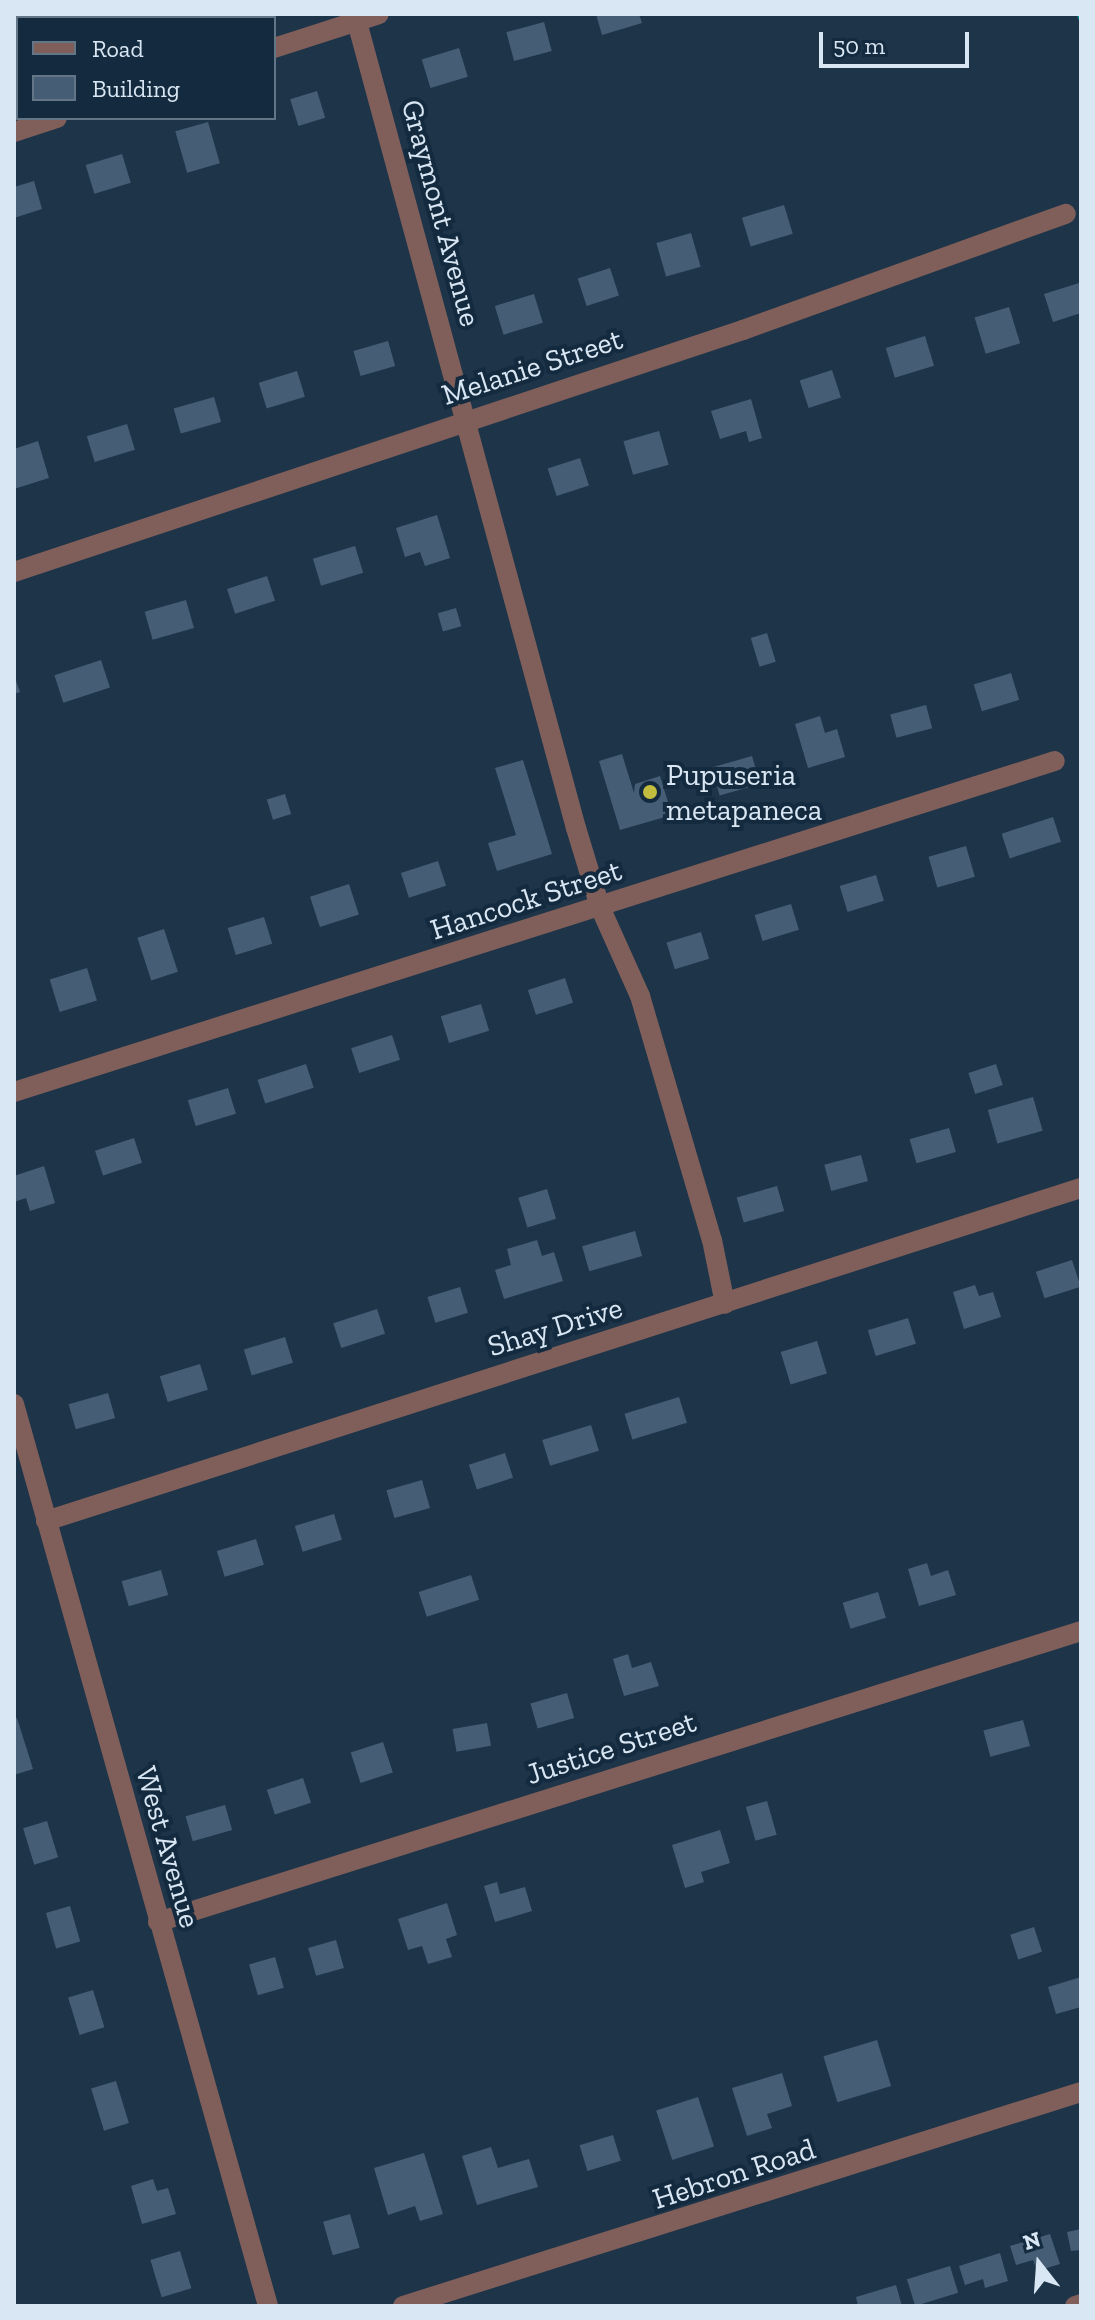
<!DOCTYPE html>
<style>
body{margin:0}
#map{position:relative;width:1095px;height:2320px;overflow:hidden;background:#1d3449;font-family:"Zilla Slab",serif}
div>[style]{position:absolute}
[style*='--x']{left:calc(var(--x)*1px);top:calc(var(--y)*1px);width:calc(var(--w)*1px);rotate:calc(var(--a)*1deg)}
.stream>*{height:6px;margin:-3px;padding:0 3px;transform-origin:3px;border-radius:3px;background:#0e8e9f}
.building>*{inset:0;background:#465e75;transform-origin:0 0}
.minor>*{height:20px;margin:-10px;padding:0 10px;transform-origin:10px;border-radius:10px;background:#805f5a}
.dots>*{width:22px;height:22px;translate:-50% -50%;box-sizing:border-box;border:4px solid #142a3e;border-radius:50%}
span{translate:-50% -50%;white-space:nowrap;text-align:center;line-height:1.15;-webkit-text-stroke:8px #142a3e;paint-order:stroke}
.street-label{font-size:30px;color:#d9e7f4}
.poi-label{font-size:30px;color:#d9e7f4}
.left{translate:0 -50%;text-align:left}
.frame{position:absolute;inset:0;border:16px solid #d9e7f4;pointer-events:none}
.legend{position:absolute;left:16px;top:16px;width:260px;height:104px;box-sizing:border-box;background:#142a3e;border:2px solid #637687;margin:0;padding:10px 14px;list-style:none;font-size:24px;color:#d9e7f4}
.legend li{display:flex;align-items:center;gap:16px;height:40px}
.legend b{width:40px;border:2px solid #637687}
.north{position:absolute;left:999px;top:2224px;width:80px;height:80px;-webkit-text-stroke:6px #142a3e;paint-order:stroke;rotate:343deg;font-size:22px;font-weight:700;line-height:32px;text-align:center;color:#d9e7f4}
.north::after{content:'';display:block;margin:auto;width:28px;height:36px;background:#d9e7f4;clip-path:polygon(50% 0,100% 100%,50% 72%,0 100%)}
.scale{position:absolute;left:819px;top:32px;width:150px;height:36px;box-sizing:border-box;border:4px solid #d9e7f4;border-top:0;padding-left:10px;font-size:24px;line-height:28px;white-space:nowrap;color:#d9e7f4;-webkit-text-stroke:6px #142a3e;paint-order:stroke}
</style>
<div id="map">
<div class="stream">
<i style="--x:1080;--y:14;--w:4;--a:76"></i>
</div>
<div class="building">
<i style="clip-path:polygon(65px 14px,89px 14px,90px 18px,54px 18px)"></i>
<i style="clip-path:polygon(596px 14px,639px 14px,642px 23px,602px 35px)"></i>
<i style="left:544px;top:22px;width:30px;height:39px;rotate:75deg"></i>
<i style="left:459px;top:48px;width:30px;height:39px;rotate:73deg"></i>
<i style="left:317px;top:91px;width:28px;height:28px;rotate:73deg"></i>
<i style="left:208px;top:122px;width:43px;height:34px;rotate:74deg"></i>
<i style="left:122px;top:154px;width:30px;height:38px;rotate:73deg"></i>
<i style="clip-path:polygon(34px 181px,42px 209px,14px 218px,14px 187px)"></i>
<i style="left:784px;top:205px;width:30px;height:44px;rotate:73deg"></i>
<i style="left:691px;top:233px;width:35px;height:36px;rotate:74deg"></i>
<i style="left:610px;top:268px;width:29px;height:34px;rotate:72deg"></i>
<i style="clip-path:polygon(1079px 283px,1081px 313px,1053px 322px,1044px 294px)"></i>
<i style="left:534px;top:294px;width:30px;height:41px;rotate:73deg"></i>
<i style="left:1009px;top:307px;width:38px;height:36px;rotate:73deg"></i>
<i style="left:925px;top:336px;width:31px;height:41px;rotate:73deg"></i>
<i style="left:388px;top:341px;width:26px;height:36px;rotate:74deg"></i>
<i style="left:832px;top:370px;width:29px;height:34px;rotate:72deg"></i>
<i style="left:297px;top:371px;width:27px;height:40px;rotate:73deg"></i>
<i style="left:214px;top:397px;width:26px;height:42px;rotate:74deg"></i>
<i style="clip-path:polygon(751px 399px,762px 438px,749px 442px,746px 431px,720px 439px,711px 411px)"></i>
<i style="left:127px;top:424px;width:27px;height:42px;rotate:73deg"></i>
<i style="left:659px;top:431px;width:35px;height:37px;rotate:74deg"></i>
<i style="clip-path:polygon(38px 441px,49px 478px,14px 489px,14px 449px)"></i>
<i style="left:580px;top:458px;width:29px;height:34px;rotate:72deg"></i>
<i style="clip-path:polygon(437px 515px,450px 558px,425px 566px,420px 552px,405px 557px,396px 528px)"></i>
<i style="left:355px;top:546px;width:28px;height:44px;rotate:73deg"></i>
<i style="left:267px;top:576px;width:26px;height:42px;rotate:72deg"></i>
<i style="left:186px;top:600px;width:29px;height:43px;rotate:74deg"></i>
<i style="left:456px;top:608px;width:19px;height:19px;rotate:74deg"></i>
<i style="left:767px;top:633px;width:30px;height:17px;rotate:73deg"></i>
<i style="left:101px;top:660px;width:29px;height:49px;rotate:72deg"></i>
<i style="left:1011px;top:673px;width:28px;height:39px;rotate:73deg"></i>
<i style="clip-path:polygon(14px 675px,20px 692px,14px 694px)"></i>
<i style="left:926px;top:705px;width:24px;height:37px;rotate:75deg"></i>
<i style="clip-path:polygon(820px 716px,825px 733px,837px 729px,845px 757px,808px 768px,795px 724px)"></i>
<i style="clip-path:polygon(622px 754px,634px 793px,635px 784px,660px 776px,672px 815px,620px 830px,599px 761px)"></i>
<i style="left:752px;top:756px;width:29px;height:42px;rotate:74deg"></i>
<i style="clip-path:polygon(523px 760px,552px 854px,497px 871px,488px 843px,516px 835px,495px 768px)"></i>
<i style="left:285px;top:794px;width:21px;height:19px;rotate:73deg"></i>
<i style="left:1053px;top:817px;width:26px;height:54px;rotate:72deg"></i>
<i style="left:966px;top:846px;width:32px;height:39px;rotate:74deg"></i>
<i style="left:438px;top:861px;width:26px;height:39px;rotate:72deg"></i>
<i style="left:876px;top:875px;width:27px;height:38px;rotate:73deg"></i>
<i style="left:349px;top:884px;width:32px;height:41px;rotate:72deg"></i>
<i style="left:791px;top:904px;width:27px;height:38px;rotate:73deg"></i>
<i style="left:264px;top:917px;width:28px;height:38px;rotate:73deg"></i>
<i style="left:164px;top:929px;width:45px;height:28px;rotate:72deg"></i>
<i style="left:701px;top:932px;width:28px;height:36px;rotate:73deg"></i>
<i style="left:87px;top:968px;width:34px;height:39px;rotate:73deg"></i>
<i style="left:565px;top:978px;width:26px;height:39px;rotate:72deg"></i>
<i style="left:481px;top:1004px;width:28px;height:42px;rotate:73deg"></i>
<i style="left:392px;top:1035px;width:26px;height:43px;rotate:72deg"></i>
<i style="left:306px;top:1064px;width:25px;height:51px;rotate:72deg"></i>
<i style="left:996px;top:1064px;width:22px;height:29px;rotate:72deg"></i>
<i style="left:228px;top:1088px;width:27px;height:42px;rotate:73deg"></i>
<i style="left:1033px;top:1097px;width:35px;height:47px;rotate:74deg"></i>
<i style="left:949px;top:1128px;width:25px;height:41px;rotate:74deg"></i>
<i style="left:134px;top:1138px;width:26px;height:41px;rotate:72deg"></i>
<i style="left:861px;top:1155px;width:27px;height:38px;rotate:75deg"></i>
<i style="clip-path:polygon(44px 1166px,55px 1203px,30px 1211px,26px 1198px,14px 1202px,14px 1176px)"></i>
<i style="left:777px;top:1186px;width:26px;height:42px;rotate:74deg"></i>
<i style="left:547px;top:1189px;width:31px;height:30px;rotate:73deg"></i>
<i style="left:635px;top:1231px;width:26px;height:55px;rotate:74deg"></i>
<i style="clip-path:polygon(537px 1240px,542px 1256px,554px 1252px,563px 1281px,504px 1299px,495px 1270px,511px 1265px,507px 1249px)"></i>
<i style="left:1072px;top:1260px;width:28px;height:38px;rotate:72deg"></i>
<i style="clip-path:polygon(975px 1285px,979px 1296px,993px 1292px,1001px 1317px,964px 1329px,953px 1292px)"></i>
<i style="left:460px;top:1287px;width:27px;height:34px;rotate:73deg"></i>
<i style="left:377px;top:1309px;width:26px;height:46px;rotate:72deg"></i>
<i style="left:908px;top:1318px;width:27px;height:42px;rotate:73deg"></i>
<i style="left:285px;top:1337px;width:27px;height:43px;rotate:73deg"></i>
<i style="left:817px;top:1341px;width:34px;height:38px;rotate:73deg"></i>
<i style="left:200px;top:1364px;width:27px;height:42px;rotate:73deg"></i>
<i style="left:108px;top:1393px;width:26px;height:41px;rotate:74deg"></i>
<i style="left:679px;top:1397px;width:27px;height:57px;rotate:73deg"></i>
<i style="left:591px;top:1425px;width:27px;height:51px;rotate:73deg"></i>
<i style="left:505px;top:1453px;width:26px;height:38px;rotate:72deg"></i>
<i style="left:422px;top:1480px;width:29px;height:37px;rotate:74deg"></i>
<i style="left:334px;top:1514px;width:27px;height:41px;rotate:73deg"></i>
<i style="left:256px;top:1539px;width:27px;height:41px;rotate:73deg"></i>
<i style="clip-path:polygon(927px 1563px,931px 1576px,948px 1570px,956px 1595px,919px 1606px,908px 1569px)"></i>
<i style="left:161px;top:1570px;width:26px;height:41px;rotate:74deg"></i>
<i style="left:471px;top:1575px;width:26px;height:55px;rotate:72deg"></i>
<i style="left:878px;top:1592px;width:27px;height:37px;rotate:73deg"></i>
<i style="clip-path:polygon(628px 1654px,632px 1668px,651px 1662px,659px 1686px,624px 1696px,613px 1659px)"></i>
<i style="left:567px;top:1693px;width:26px;height:38px;rotate:74deg"></i>
<i style="clip-path:polygon(17px 1718px,33px 1769px,14px 1775px,14px 1719px)"></i>
<i style="left:1023px;top:1720px;width:27px;height:41px;rotate:75deg"></i>
<i style="left:487px;top:1723px;width:23px;height:35px;rotate:80deg"></i>
<i style="left:383px;top:1742px;width:32px;height:34px;rotate:72deg"></i>
<i style="left:303px;top:1778px;width:26px;height:38px;rotate:72deg"></i>
<i style="left:767px;top:1801px;width:35px;height:22px;rotate:74deg"></i>
<i style="left:225px;top:1805px;width:26px;height:41px;rotate:74deg"></i>
<i style="left:47px;top:1821px;width:38px;height:25px;rotate:73deg"></i>
<i style="clip-path:polygon(720px 1830px,730px 1863px,701px 1872px,704px 1882px,685px 1888px,672px 1845px)"></i>
<i style="clip-path:polygon(497px 1882px,500px 1894px,525px 1887px,532px 1911px,495px 1922px,484px 1886px)"></i>
<i style="clip-path:polygon(447px 1903px,457px 1935px,446px 1939px,452px 1957px,428px 1964px,422px 1946px,408px 1950px,398px 1919px)"></i>
<i style="left:70px;top:1906px;width:37px;height:25px;rotate:74deg"></i>
<i style="left:1034px;top:1927px;width:26px;height:25px;rotate:72deg"></i>
<i style="left:336px;top:1940px;width:29px;height:29px;rotate:74deg"></i>
<i style="left:275px;top:1957px;width:32px;height:27px;rotate:74deg"></i>
<i style="clip-path:polygon(1081px 1977px,1081px 2007px,1056px 2014px,1048px 1987px)"></i>
<i style="left:93px;top:1990px;width:39px;height:26px;rotate:73deg"></i>
<i style="left:877px;top:2040px;width:48px;height:56px;rotate:73deg"></i>
<i style="clip-path:polygon(782px 2073px,792px 2106px,767px 2114px,772px 2128px,747px 2136px,732px 2088px)"></i>
<i style="left:116px;top:2081px;width:44px;height:26px;rotate:73deg"></i>
<i style="left:698px;top:2097px;width:52px;height:44px;rotate:72deg"></i>
<i style="left:613px;top:2135px;width:27px;height:35px;rotate:73deg"></i>
<i style="clip-path:polygon(491px 2147px,498px 2168px,529px 2159px,538px 2187px,477px 2205px,462px 2156px)"></i>
<i style="clip-path:polygon(424px 2153px,443px 2214px,420px 2221px,415px 2206px,388px 2215px,374px 2168px)"></i>
<i style="clip-path:polygon(153px 2179px,157px 2191px,168px 2188px,176px 2214px,142px 2224px,131px 2186px)"></i>
<i style="left:350px;top:2214px;width:35px;height:28px;rotate:74deg"></i>
<i style="clip-path:polygon(1081px 2229px,1081px 2250px,1071px 2251px,1067px 2232px)"></i>
<i style="clip-path:polygon(1050px 2234px,1060px 2264px,1037px 2271px,1033px 2260px,1016px 2265px,1010px 2246px)"></i>
<i style="left:180px;top:2251px;width:39px;height:31px;rotate:73deg"></i>
<i style="clip-path:polygon(1000px 2253px,1008px 2281px,985px 2288px,983px 2279px,965px 2285px,959px 2266px)"></i>
<i style="left:950px;top:2266px;width:28px;height:45px;rotate:73deg"></i>
<i style="clip-path:polygon(896px 2285px,902px 2306px,858px 2306px,856px 2297px)"></i>
</div>
<div class="minor">
<i style="--x:357;--y:22;--w:835;--a:74.8"></i>
<i style="--x:576;--y:828;--w:83;--a:73.1"></i>
<i style="--x:600;--y:907;--w:98;--a:65.8"></i>
<i style="--x:640;--y:996;--w:254;--a:73.6"></i>
<i style="--x:712;--y:1240;--w:65;--a:78.5"></i>
<i style="--x:274;--y:48;--w:110;--a:-17.9"></i>
<i style="--x:14;--y:132;--w:45;--a:-18"></i>
<i style="--x:14;--y:572;--w:768;--a:-18.36"></i>
<i style="--x:743;--y:330;--w:343;--a:-19.8"></i>
<i style="--x:14;--y:1092;--w:1092;--a:-17.64"></i>
<i style="--x:14;--y:1404;--w:937;--a:74.27"></i>
<i style="--x:46;--y:1521;--w:1087;--a:-17.84"></i>
<i style="--x:158;--y:1922;--w:968;--a:-17.5"></i>
<i style="--x:403;--y:2306;--w:711;--a:-17.52"></i>
<i style="--x:1075;--y:2306;--w:6;--a:-18"></i>
</div>
<div class="dots">
<i style="left:650px;top:792px;background:#c2bd3f"></i>
</div>
<div class="street-label">
<span style="left:441px;top:213px;rotate:75deg">Graymont Avenue</span>
<span style="left:532px;top:367px;rotate:-18deg">Melanie Street</span>
<span style="left:526px;top:900px;rotate:-18deg">Hancock Street</span>
<span style="left:555px;top:1327px;rotate:-17deg">Shay Drive</span>
<span style="left:611px;top:1748px;rotate:-18deg">Justice Street</span>
<span style="left:168px;top:1847px;rotate:74deg">West Avenue</span>
<span style="left:734px;top:2174px;rotate:-18deg">Hebron Road</span>
</div>
<div class="poi-label">
<span class="left" style="left:666px;top:792px">Pupuseria<br>metapaneca</span>
</div>
<div class="frame"></div>
<ul class="legend">
<li><b style="height:10px;background:#805f5a"></b>Road</li>
<li><b style="height:22px;background:#465e75"></b>Building</li>
</ul>
<div class="north">N</div>
<div class="scale">50 m</div>
</div>
